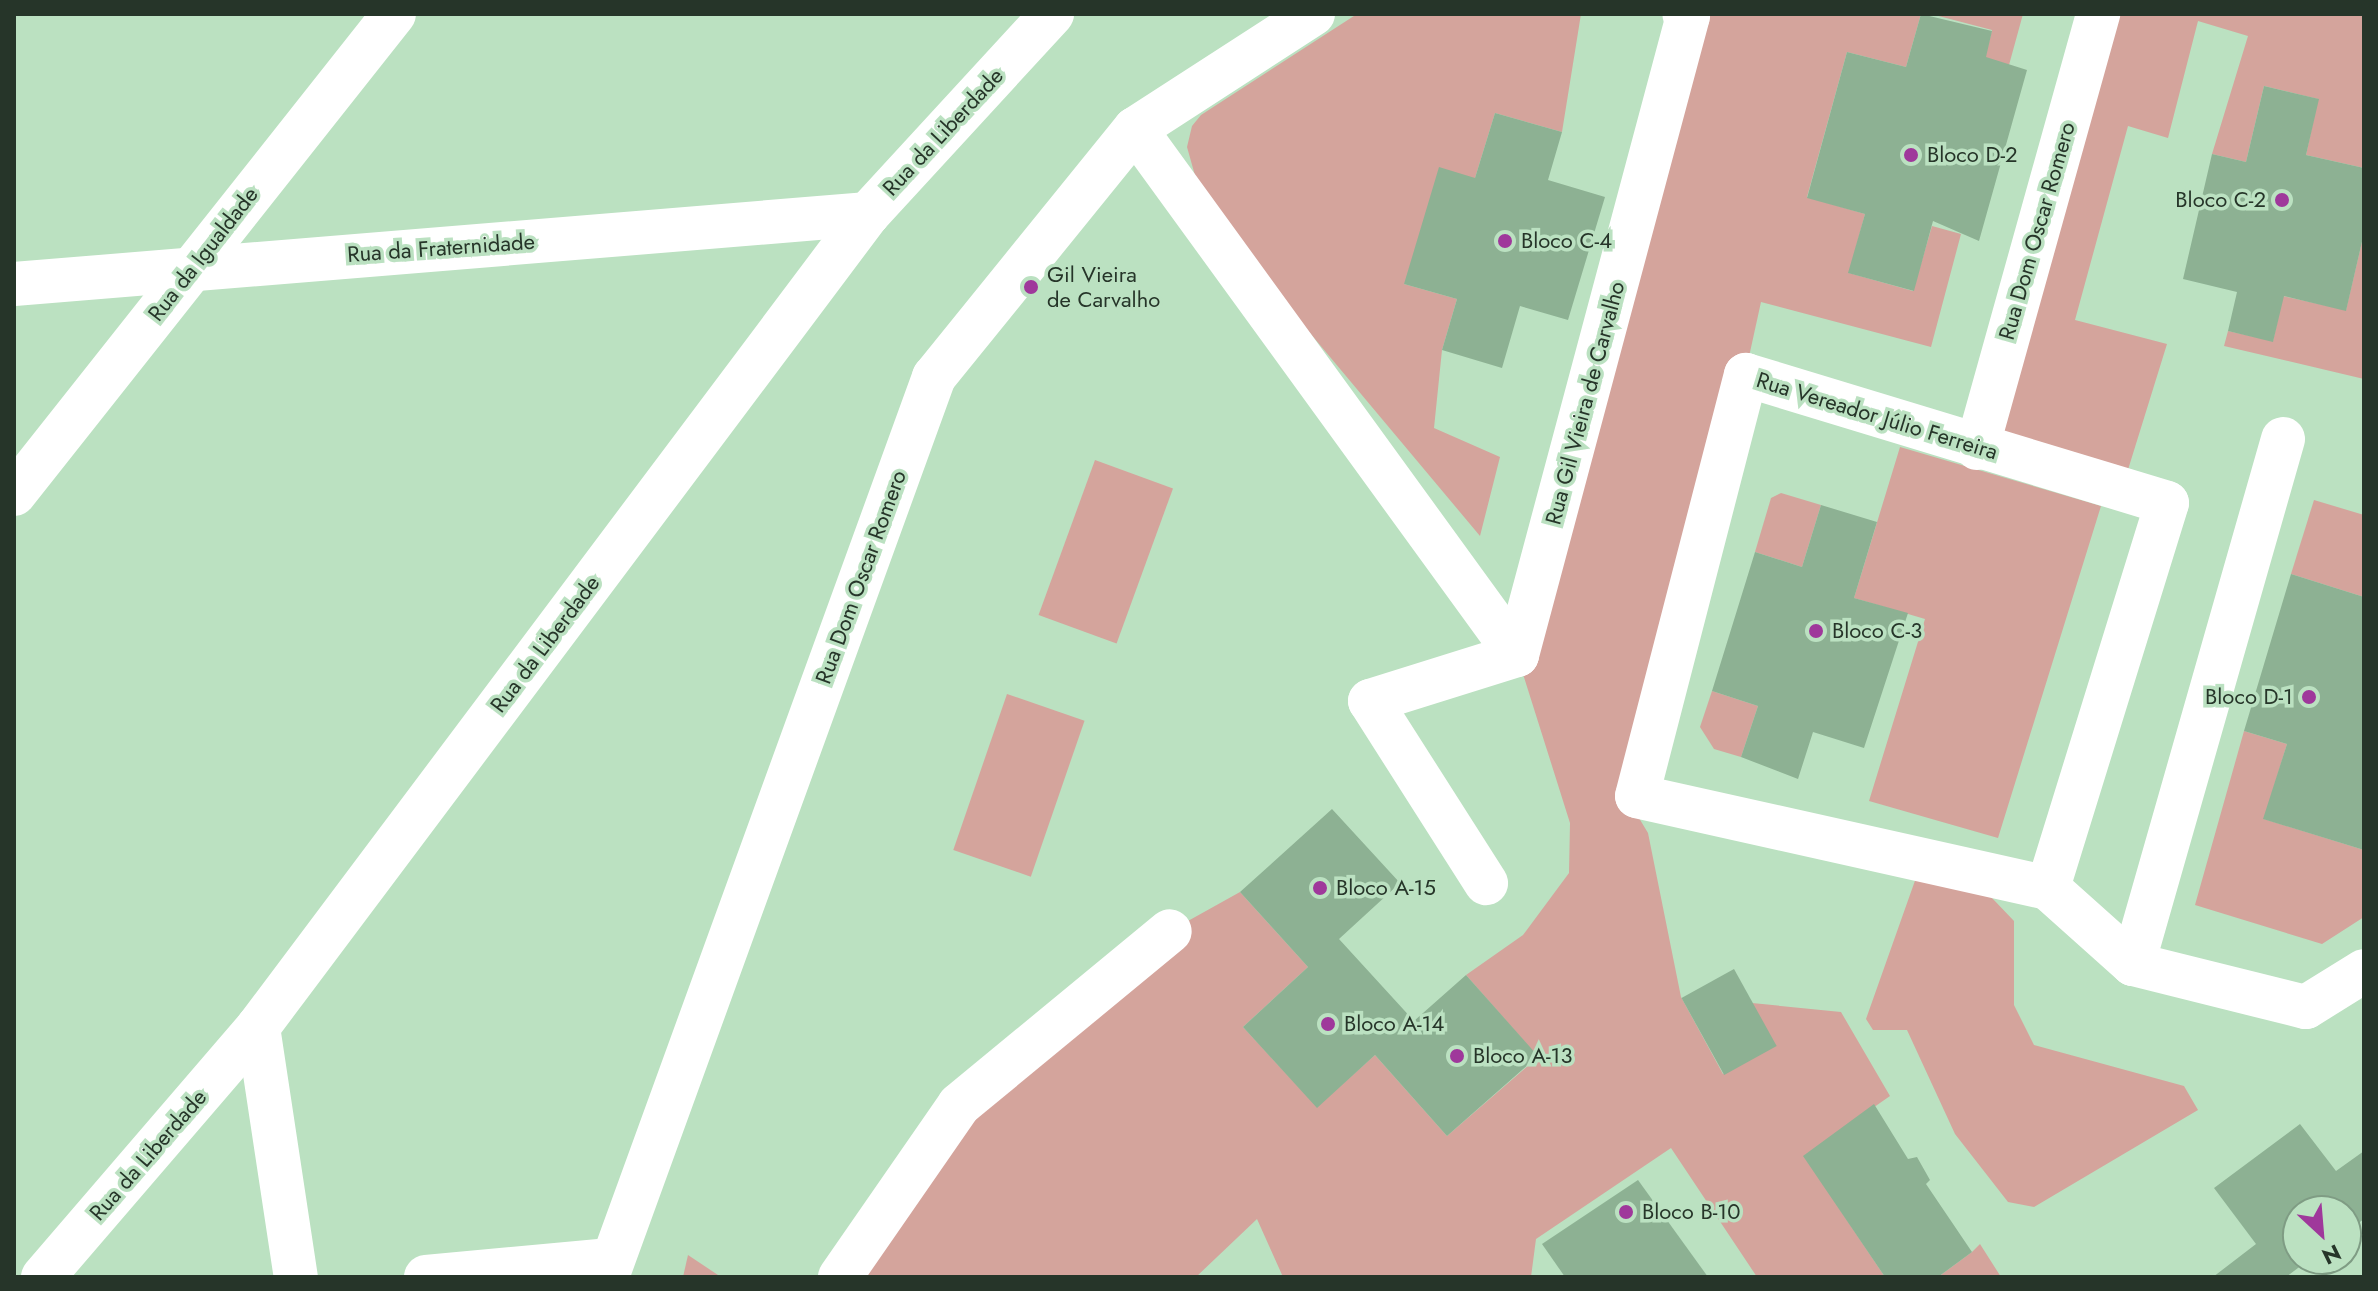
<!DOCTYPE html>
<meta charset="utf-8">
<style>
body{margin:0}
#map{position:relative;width:2378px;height:1291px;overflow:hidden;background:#bbe1c1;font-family:Jost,sans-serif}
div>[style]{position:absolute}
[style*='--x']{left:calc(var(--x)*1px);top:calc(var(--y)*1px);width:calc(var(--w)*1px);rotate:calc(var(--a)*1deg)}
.green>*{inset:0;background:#d4a49c;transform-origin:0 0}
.building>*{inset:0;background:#8db193;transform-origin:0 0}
.minor>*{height:44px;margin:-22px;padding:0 22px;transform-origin:22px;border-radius:22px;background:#fff}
.dots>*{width:22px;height:22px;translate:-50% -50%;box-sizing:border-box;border:4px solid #bbe1c1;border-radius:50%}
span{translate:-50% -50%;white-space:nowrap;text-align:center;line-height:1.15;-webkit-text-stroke:7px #bbe1c1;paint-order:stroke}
.street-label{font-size:22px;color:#263529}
.poi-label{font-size:22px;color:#263529}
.left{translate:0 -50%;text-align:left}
.right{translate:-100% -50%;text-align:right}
.frame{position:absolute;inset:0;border:16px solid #263529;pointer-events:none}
.north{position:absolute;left:2282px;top:1195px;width:80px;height:80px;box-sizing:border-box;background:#bbe1c1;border:2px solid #7f9c84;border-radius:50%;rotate:154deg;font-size:22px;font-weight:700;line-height:32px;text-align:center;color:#263529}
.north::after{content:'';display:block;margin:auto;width:28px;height:36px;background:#9f389b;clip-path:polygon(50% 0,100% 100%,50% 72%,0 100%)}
</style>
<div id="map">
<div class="green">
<i style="clip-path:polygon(1357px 14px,1581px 14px,1562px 132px,1495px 113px,1475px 178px,1404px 284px,1457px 299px,1442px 350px,1434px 428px,1500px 457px,1480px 536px,1289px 308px,1196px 179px,1187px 147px,1192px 126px,1201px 115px)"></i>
<i style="clip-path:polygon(1689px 14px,1921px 14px,1906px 67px,1847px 52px,1807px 197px,1865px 214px,1849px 273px,1913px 291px,1932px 226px,1961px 234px,1931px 347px,1761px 302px,1745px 375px,1627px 798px,1648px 833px,1681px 997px,1723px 1074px,1775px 1046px,1752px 1003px,1841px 1012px,1890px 1096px,1804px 1156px,1885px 1277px,1757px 1277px,1671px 1148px,1536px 1239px,1531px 1277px,1283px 1277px,1257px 1219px,1196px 1277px,840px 1277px,959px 1105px,1170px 931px,1240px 892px,1308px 967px,1243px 1027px,1317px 1107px,1375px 1055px,1447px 1136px,1538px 1057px,1466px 975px,1523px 935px,1569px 873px,1570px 823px,1517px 655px)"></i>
<i style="clip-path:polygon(1931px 14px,2023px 14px,2009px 65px,1985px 58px,1992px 30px)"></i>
<i style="clip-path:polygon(2098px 14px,2364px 14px,2364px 168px,2306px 155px,2318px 99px,2264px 86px,2246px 162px,2212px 154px,2248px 36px,2198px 21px,2168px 138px,2128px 126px,2075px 320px,2167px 344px,2122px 489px,1977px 448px)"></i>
<i style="clip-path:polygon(2364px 233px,2364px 379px,2224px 346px,2228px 331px,2273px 341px,2283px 296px,2346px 310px)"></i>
<i style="clip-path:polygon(1900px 447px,2101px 506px,1998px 838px,1869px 801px,1925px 619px,1854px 598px)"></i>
<i style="left:1095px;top:460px;width:83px;height:165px;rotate:20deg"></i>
<i style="clip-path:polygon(1781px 493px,1821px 505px,1802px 567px,1755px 552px,1771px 498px)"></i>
<i style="clip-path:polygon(2314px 500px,2364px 515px,2364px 597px,2291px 574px)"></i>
<i style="clip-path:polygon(1712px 691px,1758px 706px,1741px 757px,1714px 749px,1700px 727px)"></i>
<i style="left:1007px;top:694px;width:82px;height:165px;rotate:19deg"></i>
<i style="clip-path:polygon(2244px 731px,2287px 744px,2264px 819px,2364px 850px,2364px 917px,2322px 944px,2195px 905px)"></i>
<i style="clip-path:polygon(1917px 875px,1971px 876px,2014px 921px,2014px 1005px,2034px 1045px,2184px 1086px,2198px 1110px,2034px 1207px,2008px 1202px,1955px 1134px,1907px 1030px,1873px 1030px,1866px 1019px)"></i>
<i style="clip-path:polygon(1980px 1244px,2001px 1277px,1938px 1277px,1972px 1252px)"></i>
<i style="clip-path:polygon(688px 1255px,721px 1277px,683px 1277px)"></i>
</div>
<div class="building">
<i style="clip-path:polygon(1921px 14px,1992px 31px,1986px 57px,2027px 70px,1979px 241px,1933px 221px,1914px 291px,1848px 273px,1865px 214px,1807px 198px,1847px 52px,1906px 67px)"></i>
<i style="clip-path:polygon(2264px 86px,2319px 99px,2306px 155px,2364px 168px,2364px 233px,2346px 311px,2284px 296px,2273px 342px,2228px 331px,2237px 292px,2183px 279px,2212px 154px,2246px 162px)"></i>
<i style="clip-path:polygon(1495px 113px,1562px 132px,1548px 180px,1605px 197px,1568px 320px,1520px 306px,1502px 368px,1442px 350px,1457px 299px,1404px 284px,1439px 167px,1475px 178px)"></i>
<i style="clip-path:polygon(1821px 505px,1877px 522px,1854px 598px,1908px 613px,1864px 748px,1813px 732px,1798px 779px,1741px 757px,1758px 706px,1712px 691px,1755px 552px,1802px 567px)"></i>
<i style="clip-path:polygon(2291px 574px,2364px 597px,2364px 850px,2263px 819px,2287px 744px,2244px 731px)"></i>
<i style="clip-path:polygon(1332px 809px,1400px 883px,1339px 939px,1414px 1021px,1466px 975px,1538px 1056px,1447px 1136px,1375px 1055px,1317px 1108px,1243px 1027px,1308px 967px,1240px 892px)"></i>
<i style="left:1734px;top:969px;width:88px;height:60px;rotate:61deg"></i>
<i style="clip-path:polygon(1874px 1104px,1908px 1159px,1917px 1157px,1930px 1180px,1926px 1184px,1972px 1252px,1938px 1277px,1885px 1277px,1803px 1156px)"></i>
<i style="clip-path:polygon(2300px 1124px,2336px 1171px,2364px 1151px,2364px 1219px,2346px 1232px,2346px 1211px,2298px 1211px,2298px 1259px,2310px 1259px,2286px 1277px,2213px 1277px,2256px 1244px,2214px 1188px)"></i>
<i style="clip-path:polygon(1638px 1180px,1708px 1277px,1565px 1277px,1542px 1244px)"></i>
</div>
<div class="minor">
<i style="--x:1135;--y:129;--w:650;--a:54.01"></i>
<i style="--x:1517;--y:655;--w:154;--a:162.6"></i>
<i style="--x:1370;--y:701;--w:216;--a:57.5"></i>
<i style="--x:14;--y:284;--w:857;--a:-4.69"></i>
<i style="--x:1977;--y:448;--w:451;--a:-74.4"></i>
<i style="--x:14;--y:494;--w:612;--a:-51.63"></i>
<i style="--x:1517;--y:655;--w:661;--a:-75.02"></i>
<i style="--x:1688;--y:16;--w:4;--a:-153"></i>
<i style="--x:2048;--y:888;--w:421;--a:-167.4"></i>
<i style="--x:1637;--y:796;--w:435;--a:-75.5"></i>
<i style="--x:1746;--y:375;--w:440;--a:16.9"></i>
<i style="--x:2167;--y:503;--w:403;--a:107.2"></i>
<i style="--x:2048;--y:888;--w:114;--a:41.8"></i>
<i style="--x:2133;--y:964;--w:178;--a:14"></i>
<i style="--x:2306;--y:1007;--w:68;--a:-31.8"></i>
<i style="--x:2133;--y:964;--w:546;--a:-74.05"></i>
<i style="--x:258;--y:1027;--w:253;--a:81.4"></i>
<i style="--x:43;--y:1277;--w:330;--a:-49.3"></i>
<i style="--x:258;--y:1027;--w:1016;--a:-53.12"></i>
<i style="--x:868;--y:214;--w:272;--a:-47.4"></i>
<i style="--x:426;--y:1277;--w:185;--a:-5.3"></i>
<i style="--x:607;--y:1277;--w:958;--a:-70.03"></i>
<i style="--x:934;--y:377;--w:319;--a:-51"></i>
<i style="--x:1135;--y:129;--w:212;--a:-32.9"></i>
<i style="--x:840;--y:1277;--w:209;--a:-55.3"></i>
<i style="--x:959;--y:1105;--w:273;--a:-39.5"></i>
</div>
<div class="dots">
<i style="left:1911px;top:155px;background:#9f389b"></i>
<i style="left:2282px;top:200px;background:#9f389b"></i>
<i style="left:1505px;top:241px;background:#9f389b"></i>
<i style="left:1031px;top:287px;background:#9f389b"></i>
<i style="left:1816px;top:631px;background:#9f389b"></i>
<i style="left:2309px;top:697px;background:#9f389b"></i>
<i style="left:1320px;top:888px;background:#9f389b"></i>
<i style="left:1328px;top:1024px;background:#9f389b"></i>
<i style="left:1457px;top:1056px;background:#9f389b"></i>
<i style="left:1626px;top:1212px;background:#9f389b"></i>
</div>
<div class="street-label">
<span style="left:943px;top:132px;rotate:-47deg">Rua da Liberdade</span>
<span style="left:2037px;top:231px;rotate:-74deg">Rua Dom Oscar Romero</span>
<span style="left:441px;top:248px;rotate:-4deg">Rua da Fraternidade</span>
<span style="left:203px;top:254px;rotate:-52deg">Rua da Igualdade</span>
<span style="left:1585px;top:403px;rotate:-75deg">Rua Gil Vieira de Carvalho</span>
<span style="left:1877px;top:416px;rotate:17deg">Rua Vereador Júlio Ferreira</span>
<span style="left:861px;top:577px;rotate:-70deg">Rua Dom Oscar Romero</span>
<span style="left:545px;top:644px;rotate:-53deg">Rua da Liberdade</span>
<span style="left:148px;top:1155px;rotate:-49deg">Rua da Liberdade</span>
</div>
<div class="poi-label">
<span class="left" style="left:1927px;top:155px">Bloco D-2</span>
<span class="right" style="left:2266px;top:200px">Bloco C-2</span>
<span class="left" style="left:1521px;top:241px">Bloco C-4</span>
<span class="left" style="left:1047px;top:287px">Gil Vieira<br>de Carvalho</span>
<span class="left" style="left:1832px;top:631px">Bloco C-3</span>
<span class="right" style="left:2293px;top:697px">Bloco D-1</span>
<span class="left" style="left:1336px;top:888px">Bloco A-15</span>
<span class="left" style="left:1344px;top:1024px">Bloco A-14</span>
<span class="left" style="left:1473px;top:1056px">Bloco A-13</span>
<span class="left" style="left:1642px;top:1212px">Bloco B-10</span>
</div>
<div class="frame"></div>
<div class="north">N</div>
</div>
